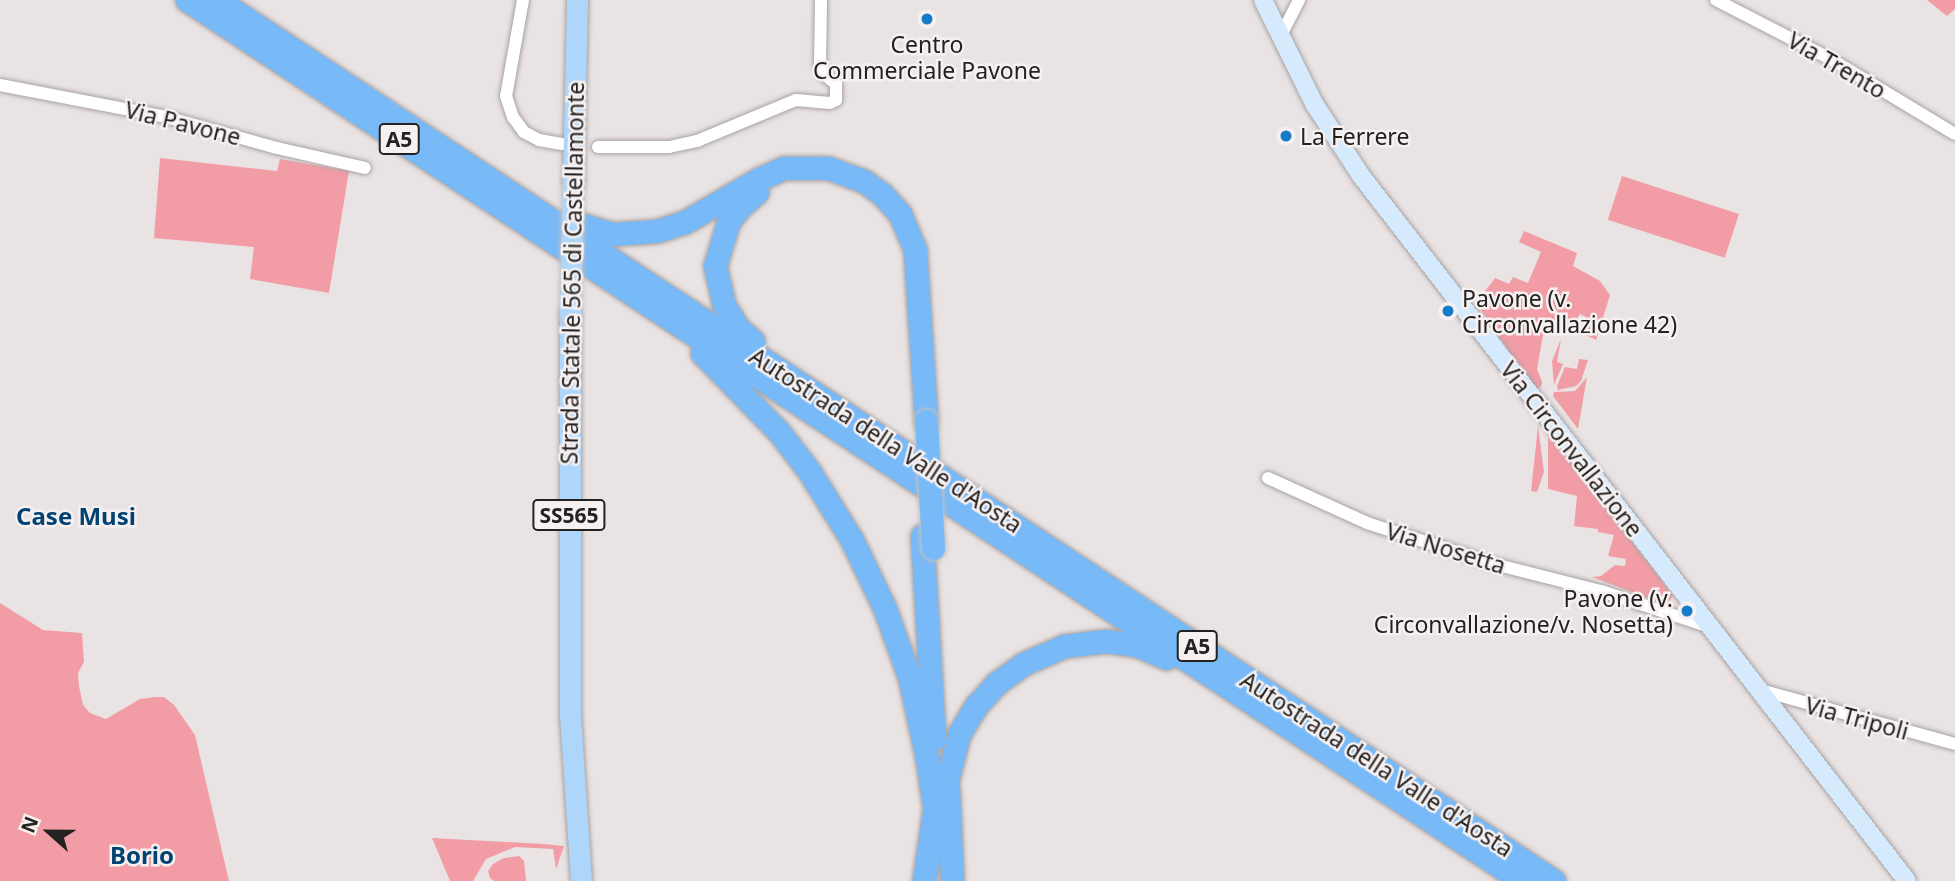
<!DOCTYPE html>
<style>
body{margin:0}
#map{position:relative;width:1955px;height:881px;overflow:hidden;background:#e9e3e3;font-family:"Noto Sans",sans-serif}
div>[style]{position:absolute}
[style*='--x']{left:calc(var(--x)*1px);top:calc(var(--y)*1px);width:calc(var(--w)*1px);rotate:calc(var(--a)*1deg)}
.green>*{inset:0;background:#f29da6;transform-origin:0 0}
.roads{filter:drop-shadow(0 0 2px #a9a3a3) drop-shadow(0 0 2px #a9a3a3)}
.street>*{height:12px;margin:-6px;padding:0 6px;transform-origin:6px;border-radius:6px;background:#fff}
.secondary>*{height:18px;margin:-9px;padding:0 9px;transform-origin:9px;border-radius:9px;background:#d6eafd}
.primary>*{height:21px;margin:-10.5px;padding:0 10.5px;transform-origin:10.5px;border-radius:10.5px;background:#aed5fa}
.highway>*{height:23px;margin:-11.5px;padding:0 11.5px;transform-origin:11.5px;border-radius:11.5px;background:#78b9f7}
.bridges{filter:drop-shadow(0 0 2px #c2c1c1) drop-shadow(0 0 2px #c2c1c1)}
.primary-bridge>*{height:21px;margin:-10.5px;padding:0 10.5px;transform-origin:10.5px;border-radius:10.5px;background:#aed5fa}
.highway-bridge>*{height:23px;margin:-11.5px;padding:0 11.5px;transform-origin:11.5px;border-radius:11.5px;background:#78b9f7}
.dots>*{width:19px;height:19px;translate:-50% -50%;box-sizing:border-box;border:4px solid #f6f0f0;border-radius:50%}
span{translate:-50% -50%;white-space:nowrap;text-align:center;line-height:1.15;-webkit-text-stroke:5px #f6f0f0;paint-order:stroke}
.shield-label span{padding:2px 5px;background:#f6f0f0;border:2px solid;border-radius:5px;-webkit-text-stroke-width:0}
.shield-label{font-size:21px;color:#242121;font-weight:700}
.poi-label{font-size:23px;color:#242121}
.left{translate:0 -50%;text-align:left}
.right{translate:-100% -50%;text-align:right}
.street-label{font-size:23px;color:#242121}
.neighbourhood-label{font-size:24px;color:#004272;font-weight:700}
.north{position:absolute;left:14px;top:797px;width:70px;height:70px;-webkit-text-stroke:5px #f6f0f0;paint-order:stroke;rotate:291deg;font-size:19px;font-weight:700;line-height:28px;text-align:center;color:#242121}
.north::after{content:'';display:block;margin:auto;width:24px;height:32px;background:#242121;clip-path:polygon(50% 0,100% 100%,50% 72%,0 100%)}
</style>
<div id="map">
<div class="green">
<i style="clip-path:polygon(1927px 0,1955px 0,1955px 9px,1947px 16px)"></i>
<i style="clip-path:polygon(160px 158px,277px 171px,280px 159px,349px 171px,329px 293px,250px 279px,254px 247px,154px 238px)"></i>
<i style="left:1622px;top:176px;width:123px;height:46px;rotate:18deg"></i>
<i style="clip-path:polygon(1524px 231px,1577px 253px,1573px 266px,1600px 281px,1610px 295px,1596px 340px,1580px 332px,1586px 317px,1580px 314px,1571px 329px,1545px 324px,1537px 369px,1542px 382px,1541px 387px,1534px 388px,1476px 303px,1495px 278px,1509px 284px,1513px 277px,1528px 283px,1541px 252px,1519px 242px)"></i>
<i style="clip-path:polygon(1561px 339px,1557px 362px,1563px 364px,1554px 385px,1552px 361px)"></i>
<i style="clip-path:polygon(1579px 359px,1588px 360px,1581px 381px,1576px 386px,1558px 390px,1557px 386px,1565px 367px,1577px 369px)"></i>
<i style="clip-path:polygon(1587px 377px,1578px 429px,1553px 396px,1554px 392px,1575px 391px)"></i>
<i style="clip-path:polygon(1538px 426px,1544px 472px,1537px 492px,1531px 491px)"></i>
<i style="clip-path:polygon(1548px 431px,1673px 596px,1666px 605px,1592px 577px,1601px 576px,1615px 565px,1625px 566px,1626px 559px,1608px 556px,1614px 535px,1598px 532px,1598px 529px,1574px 526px,1577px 496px,1548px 489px)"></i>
<i style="clip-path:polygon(0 603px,43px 630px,82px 633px,84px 662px,78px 673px,79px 686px,83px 705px,90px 713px,106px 719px,140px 699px,155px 697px,164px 697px,174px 705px,195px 735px,229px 881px,0 881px)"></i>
<i style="clip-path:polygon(432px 838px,543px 844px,564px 846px,556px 869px,553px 849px,515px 847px,486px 859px,473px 881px,450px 881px)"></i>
<i style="clip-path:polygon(519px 856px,524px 861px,526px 881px,494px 881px,490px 878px,488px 871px,493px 864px,504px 858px)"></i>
</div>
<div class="roads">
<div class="street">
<i style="--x:523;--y:0;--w:97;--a:100"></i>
<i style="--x:506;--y:96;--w:22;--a:72"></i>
<i style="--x:513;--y:117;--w:19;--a:54"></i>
<i style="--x:524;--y:132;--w:17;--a:28"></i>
<i style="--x:539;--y:140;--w:23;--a:10"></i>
<i style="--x:1716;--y:0;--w:127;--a:27.2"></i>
<i style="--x:1829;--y:58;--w:147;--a:31.1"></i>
<i style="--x:1280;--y:37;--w:42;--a:-62.8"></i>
<i style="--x:0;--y:85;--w:169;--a:10.9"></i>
<i style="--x:166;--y:117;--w:115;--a:15.6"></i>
<i style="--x:277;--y:148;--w:90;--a:12.8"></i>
<i style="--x:598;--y:147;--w:71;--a:0"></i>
<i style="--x:669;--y:147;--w:29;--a:-12"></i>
<i style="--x:697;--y:141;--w:107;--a:-22.5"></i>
<i style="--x:796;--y:100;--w:34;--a:5"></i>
<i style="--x:830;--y:103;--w:7;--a:-27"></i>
<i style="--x:836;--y:100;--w:16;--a:-90"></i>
<i style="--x:836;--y:84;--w:17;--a:-140"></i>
<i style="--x:823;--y:73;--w:8;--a:-113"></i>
<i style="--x:820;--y:66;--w:66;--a:-89.1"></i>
<i style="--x:1268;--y:478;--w:109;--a:24.4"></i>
<i style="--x:1367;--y:523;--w:133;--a:17.9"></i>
<i style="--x:1494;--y:564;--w:110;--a:14.2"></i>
<i style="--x:1601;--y:591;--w:115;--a:18.3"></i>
<i style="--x:1760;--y:690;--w:202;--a:15.5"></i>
</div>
<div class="secondary">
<i style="--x:1263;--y:0;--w:117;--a:63.7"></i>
<i style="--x:1315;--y:105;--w:86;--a:56.9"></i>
<i style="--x:1362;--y:177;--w:890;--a:52.25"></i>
</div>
<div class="primary">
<i style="--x:573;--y:180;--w:180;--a:-88.7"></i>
<i style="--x:570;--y:314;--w:401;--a:90"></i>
<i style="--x:570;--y:715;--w:166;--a:86.2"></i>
</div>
<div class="highway">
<i style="--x:187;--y:0;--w:1599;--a:33.42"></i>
<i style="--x:218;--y:0;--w:1600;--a:33.4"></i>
<i style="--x:573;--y:222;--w:41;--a:17.1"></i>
<i style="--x:612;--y:234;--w:45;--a:-3.8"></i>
<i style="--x:657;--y:231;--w:29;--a:-18"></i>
<i style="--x:685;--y:222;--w:86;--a:-30.2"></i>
<i style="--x:759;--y:179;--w:27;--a:-24"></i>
<i style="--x:784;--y:168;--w:44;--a:0"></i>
<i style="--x:828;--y:168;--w:38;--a:20"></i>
<i style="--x:864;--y:181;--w:22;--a:36"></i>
<i style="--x:882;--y:194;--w:27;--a:48"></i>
<i style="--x:900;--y:214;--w:39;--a:67"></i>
<i style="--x:915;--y:250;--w:171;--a:86.3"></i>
<i style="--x:753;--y:341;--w:18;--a:-139"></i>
<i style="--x:739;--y:329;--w:28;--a:-122"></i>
<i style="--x:724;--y:305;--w:40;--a:-103"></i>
<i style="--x:715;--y:266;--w:45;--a:-73.2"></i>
<i style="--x:728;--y:223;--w:16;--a:-55"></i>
<i style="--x:737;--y:210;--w:27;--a:-42"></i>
<i style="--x:702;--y:353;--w:110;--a:45.7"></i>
<i style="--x:779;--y:432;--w:49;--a:52.4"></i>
<i style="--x:809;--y:471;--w:81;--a:58.1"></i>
<i style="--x:852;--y:540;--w:76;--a:64.4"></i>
<i style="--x:885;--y:609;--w:74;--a:70.3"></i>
<i style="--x:910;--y:679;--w:81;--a:77.9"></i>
<i style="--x:927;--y:758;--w:55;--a:81.6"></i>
<i style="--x:922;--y:536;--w:203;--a:86.6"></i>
<i style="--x:948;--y:777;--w:44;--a:-75.7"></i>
<i style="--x:959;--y:734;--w:33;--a:-59"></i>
<i style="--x:976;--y:706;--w:31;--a:-48"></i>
<i style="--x:997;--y:683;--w:32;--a:-36"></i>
<i style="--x:1023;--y:664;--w:45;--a:-23.7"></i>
<i style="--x:1064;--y:646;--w:42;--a:-6.8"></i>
<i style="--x:1106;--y:641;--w:30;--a:8"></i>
<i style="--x:1136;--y:645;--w:33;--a:23"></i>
<i style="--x:948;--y:789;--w:92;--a:87.5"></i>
<i style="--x:924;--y:881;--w:84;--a:-81.8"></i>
</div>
</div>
<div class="bridges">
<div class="primary-bridge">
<i style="--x:570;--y:314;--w:134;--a:-88.7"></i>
</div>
<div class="highway-bridge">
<i style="--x:926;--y:421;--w:127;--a:86.8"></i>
</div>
</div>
<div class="dots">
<i style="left:927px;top:19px;background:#167bc6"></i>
<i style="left:1286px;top:136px;background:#167bc6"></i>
<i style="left:1448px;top:311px;background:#167bc6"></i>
<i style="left:1687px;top:611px;background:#167bc6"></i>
</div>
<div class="shield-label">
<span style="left:399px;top:139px">A5</span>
<span style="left:569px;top:515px">SS565</span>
<span style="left:1197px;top:646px">A5</span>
</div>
<div class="poi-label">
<span style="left:927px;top:57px">Centro<br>Commerciale Pavone</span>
<span class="left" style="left:1300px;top:136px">La Ferrere</span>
<span class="left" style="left:1462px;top:311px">Pavone (v.<br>Circonvallazione 42)</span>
<span class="right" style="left:1673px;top:611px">Pavone (v.<br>Circonvallazione/v. Nosetta)</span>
</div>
<div class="street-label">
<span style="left:1837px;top:65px;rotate:30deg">Via Trento</span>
<span style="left:183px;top:123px;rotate:14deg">Via Pavone</span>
<span style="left:572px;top:273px;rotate:-89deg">Strada Statale 565 di Castellamonte</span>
<span style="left:886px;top:440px;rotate:33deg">Autostrada della Valle d'Aosta</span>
<span style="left:1572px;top:449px;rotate:52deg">Via Circonvallazione</span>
<span style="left:1446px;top:548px;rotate:17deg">Via Nosetta</span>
<span style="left:1857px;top:718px;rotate:15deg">Via Tripoli</span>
<span style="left:1377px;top:764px;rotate:33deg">Autostrada della Valle d'Aosta</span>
</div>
<div class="neighbourhood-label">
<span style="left:76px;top:516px">Case Musi</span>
<span style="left:142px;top:855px">Borio</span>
</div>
<div class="north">N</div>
</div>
